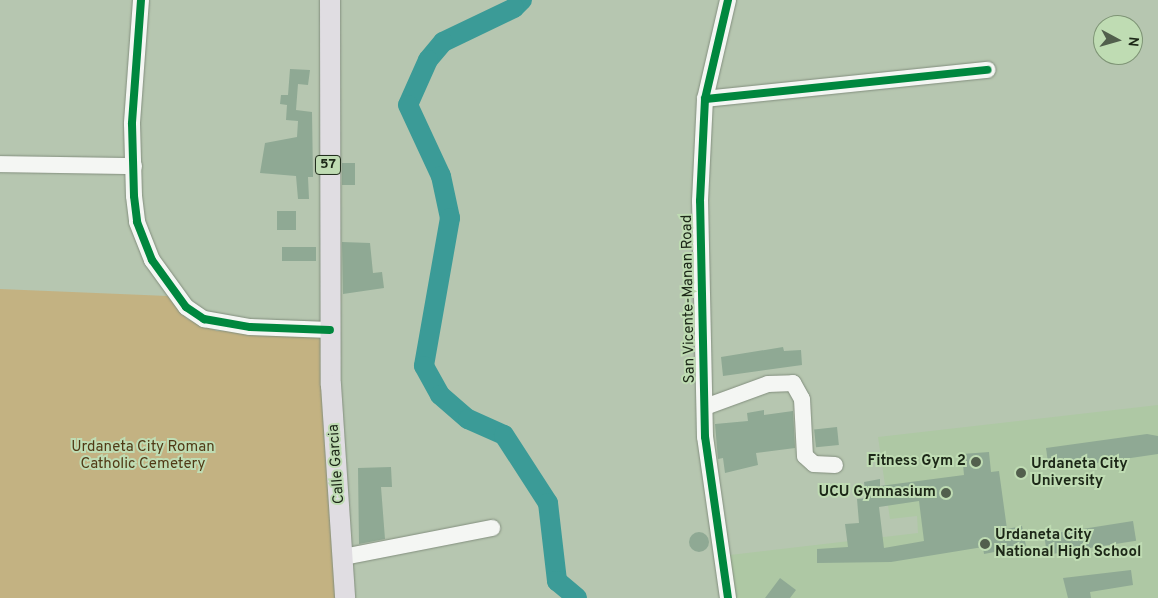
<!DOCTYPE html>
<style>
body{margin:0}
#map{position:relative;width:1158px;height:598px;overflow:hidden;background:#b6c6b0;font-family:Overpass,sans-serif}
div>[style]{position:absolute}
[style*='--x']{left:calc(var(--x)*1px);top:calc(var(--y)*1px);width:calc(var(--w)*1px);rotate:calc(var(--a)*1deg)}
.built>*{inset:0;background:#aec8a4}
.green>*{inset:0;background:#c3b282}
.river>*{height:20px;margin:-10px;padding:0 10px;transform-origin:10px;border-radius:10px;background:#3b9b97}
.building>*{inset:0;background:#8fa994;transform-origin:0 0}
.round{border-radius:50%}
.roads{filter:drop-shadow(0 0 1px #828e7d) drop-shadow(0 0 1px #828e7d)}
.minor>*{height:16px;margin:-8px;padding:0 8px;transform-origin:8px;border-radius:8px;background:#f4f6f3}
.major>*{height:20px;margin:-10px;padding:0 10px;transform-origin:10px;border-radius:10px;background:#e0dde2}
.cycleway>*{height:8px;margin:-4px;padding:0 4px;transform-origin:4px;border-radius:4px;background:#00873e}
.dots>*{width:14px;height:14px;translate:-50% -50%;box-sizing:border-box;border:2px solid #bfdcb3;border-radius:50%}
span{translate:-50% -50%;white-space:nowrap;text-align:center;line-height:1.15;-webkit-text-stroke:4px #bfdcb3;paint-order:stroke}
.shield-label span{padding:1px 4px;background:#bfdcb3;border:1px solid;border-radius:4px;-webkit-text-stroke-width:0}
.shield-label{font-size:14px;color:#1c2717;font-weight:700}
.street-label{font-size:15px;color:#1c2717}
.park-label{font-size:15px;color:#513a16}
.poi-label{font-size:15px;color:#1c2717;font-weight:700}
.right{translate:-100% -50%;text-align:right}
.left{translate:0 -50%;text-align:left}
.north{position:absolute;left:1093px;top:15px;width:50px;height:50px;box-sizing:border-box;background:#bfdcb3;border:1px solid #7e9475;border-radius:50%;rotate:96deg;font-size:14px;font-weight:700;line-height:20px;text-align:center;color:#1c2717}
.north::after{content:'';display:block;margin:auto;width:18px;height:22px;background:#525f4d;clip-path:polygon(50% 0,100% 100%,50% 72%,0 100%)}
</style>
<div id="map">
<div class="built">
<i style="clip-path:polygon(1158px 405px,1158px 598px,734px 598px,730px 555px,918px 533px,917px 516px,890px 519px,878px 437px)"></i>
</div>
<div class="green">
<i style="clip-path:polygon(0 289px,168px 296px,187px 319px,217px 331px,307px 331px,321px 336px,337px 598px,0 598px)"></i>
</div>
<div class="river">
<i style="--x:522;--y:0;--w:11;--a:135"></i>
<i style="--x:514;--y:8;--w:79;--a:154.4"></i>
<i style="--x:443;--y:42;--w:23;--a:130"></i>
<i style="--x:428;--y:60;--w:49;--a:114"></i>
<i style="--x:408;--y:105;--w:78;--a:65.1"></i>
<i style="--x:441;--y:176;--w:43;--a:77.9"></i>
<i style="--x:450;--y:218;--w:150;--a:100"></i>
<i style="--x:424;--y:366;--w:33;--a:61"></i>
<i style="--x:440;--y:395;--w:37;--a:41"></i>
<i style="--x:468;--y:419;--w:39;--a:24"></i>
<i style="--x:504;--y:435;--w:81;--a:57.1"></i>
<i style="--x:548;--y:503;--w:79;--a:83.4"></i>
<i style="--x:557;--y:581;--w:26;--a:40"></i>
</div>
<div class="building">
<i style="clip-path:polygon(290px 69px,310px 70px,308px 85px,298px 84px,296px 110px,312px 112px,313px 177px,308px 177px,309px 199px,298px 199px,296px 176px,260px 173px,265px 143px,297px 137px,298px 121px,286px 120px,287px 105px,280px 104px,281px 95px,288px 95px)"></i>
<i style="left:355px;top:163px;width:22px;height:13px;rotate:90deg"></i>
<i style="left:277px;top:211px;width:19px;height:19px"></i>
<i style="clip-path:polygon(342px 242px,370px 243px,373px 273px,382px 272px,384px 288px,343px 294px)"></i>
<i style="left:282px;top:247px;width:34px;height:14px"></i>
<i style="clip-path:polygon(783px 347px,784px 351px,801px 350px,802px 365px,723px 376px,721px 357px)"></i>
<i style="clip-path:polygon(764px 410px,764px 415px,793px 411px,795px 448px,756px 453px,758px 465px,725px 473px,723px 458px,718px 459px,715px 424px,748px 421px,747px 413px)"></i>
<i style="left:837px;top:427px;width:18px;height:23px;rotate:84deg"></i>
<i style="clip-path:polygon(1147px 434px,1158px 436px,1158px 454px,1049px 470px,1046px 448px)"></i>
<i style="clip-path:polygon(evenodd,989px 452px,991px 472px,999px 471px,1007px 529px,1022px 526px,1026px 546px,984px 554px,983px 547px,891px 562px,817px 563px,817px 549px,848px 547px,845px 524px,859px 523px,857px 499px,866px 498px,864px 482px,880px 479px,880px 486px,964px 475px,962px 454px,989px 452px,919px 501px,924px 541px,884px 548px,879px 507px,919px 501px)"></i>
<i style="clip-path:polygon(391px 467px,392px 487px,381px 487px,385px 539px,359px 544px,358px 468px)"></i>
<i style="left:1133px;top:521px;width:20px;height:90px;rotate:81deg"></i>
<i class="round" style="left:689px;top:532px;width:20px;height:20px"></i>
<i style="clip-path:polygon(1131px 570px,1133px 585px,1090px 592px,1091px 598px,1068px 598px,1063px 578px)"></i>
<i style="clip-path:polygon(780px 578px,796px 590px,790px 598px,765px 598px)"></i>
</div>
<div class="roads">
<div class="minor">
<i style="--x:141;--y:0;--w:124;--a:94.2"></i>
<i style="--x:132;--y:124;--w:72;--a:88.4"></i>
<i style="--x:134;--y:196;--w:26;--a:83"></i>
<i style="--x:137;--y:222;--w:41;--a:68.5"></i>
<i style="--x:152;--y:260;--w:58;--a:54.1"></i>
<i style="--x:186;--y:307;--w:22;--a:34"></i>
<i style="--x:204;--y:319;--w:47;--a:9.9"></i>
<i style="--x:250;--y:327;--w:80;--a:2.1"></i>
<i style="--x:705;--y:99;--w:284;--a:-5.9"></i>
<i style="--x:0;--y:164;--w:134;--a:0.9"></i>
<i style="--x:705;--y:407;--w:67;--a:-20.1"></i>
<i style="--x:768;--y:384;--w:25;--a:-2"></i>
<i style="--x:793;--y:383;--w:18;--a:61"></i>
<i style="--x:802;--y:399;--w:57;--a:87"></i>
<i style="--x:805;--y:456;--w:12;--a:42"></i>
<i style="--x:814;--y:464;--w:21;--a:3"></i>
<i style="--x:343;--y:557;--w:152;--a:-11"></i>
<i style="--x:728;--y:598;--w:163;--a:-98.1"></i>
<i style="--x:705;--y:437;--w:236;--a:-91.2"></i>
<i style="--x:700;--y:201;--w:102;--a:-87.2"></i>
<i style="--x:705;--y:99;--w:102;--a:-76.9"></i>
</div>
<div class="major">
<i style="--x:330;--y:0;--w:385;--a:89.9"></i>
<i style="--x:331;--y:385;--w:213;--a:86.2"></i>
</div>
</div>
<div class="cycleway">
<i style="--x:141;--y:0;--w:124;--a:94.2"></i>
<i style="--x:132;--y:124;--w:72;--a:88.4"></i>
<i style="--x:134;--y:196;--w:26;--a:83"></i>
<i style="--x:137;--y:222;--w:41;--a:68.5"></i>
<i style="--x:152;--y:260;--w:58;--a:54.1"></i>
<i style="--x:186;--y:307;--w:22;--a:34"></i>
<i style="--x:204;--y:319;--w:47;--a:9.9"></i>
<i style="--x:250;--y:327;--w:80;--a:2.1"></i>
<i style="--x:705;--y:99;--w:284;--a:-5.9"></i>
<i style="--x:728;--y:598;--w:163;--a:-98.1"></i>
<i style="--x:705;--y:437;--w:236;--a:-91.2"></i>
<i style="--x:700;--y:201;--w:102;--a:-87.2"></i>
<i style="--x:705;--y:99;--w:102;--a:-76.9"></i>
</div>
<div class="dots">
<i style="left:976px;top:462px;background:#525f4d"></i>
<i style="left:1021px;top:473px;background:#525f4d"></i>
<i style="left:946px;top:493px;background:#525f4d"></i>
<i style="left:985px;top:544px;background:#525f4d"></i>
</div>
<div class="shield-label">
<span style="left:328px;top:165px">57</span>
</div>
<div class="street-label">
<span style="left:689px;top:299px;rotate:-91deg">San Vicente-Manan Road</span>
<span style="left:337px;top:464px;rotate:-94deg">Calle Garcia</span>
</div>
<div class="park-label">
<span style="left:143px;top:456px">Urdaneta City Roman<br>Catholic Cemetery</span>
</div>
<div class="poi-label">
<span class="right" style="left:966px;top:462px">Fitness Gym 2</span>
<span class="left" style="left:1031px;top:473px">Urdaneta City<br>University</span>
<span class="right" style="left:936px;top:493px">UCU Gymnasium</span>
<span class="left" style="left:995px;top:544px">Urdaneta City<br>National High School</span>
</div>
<div class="north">N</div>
</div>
